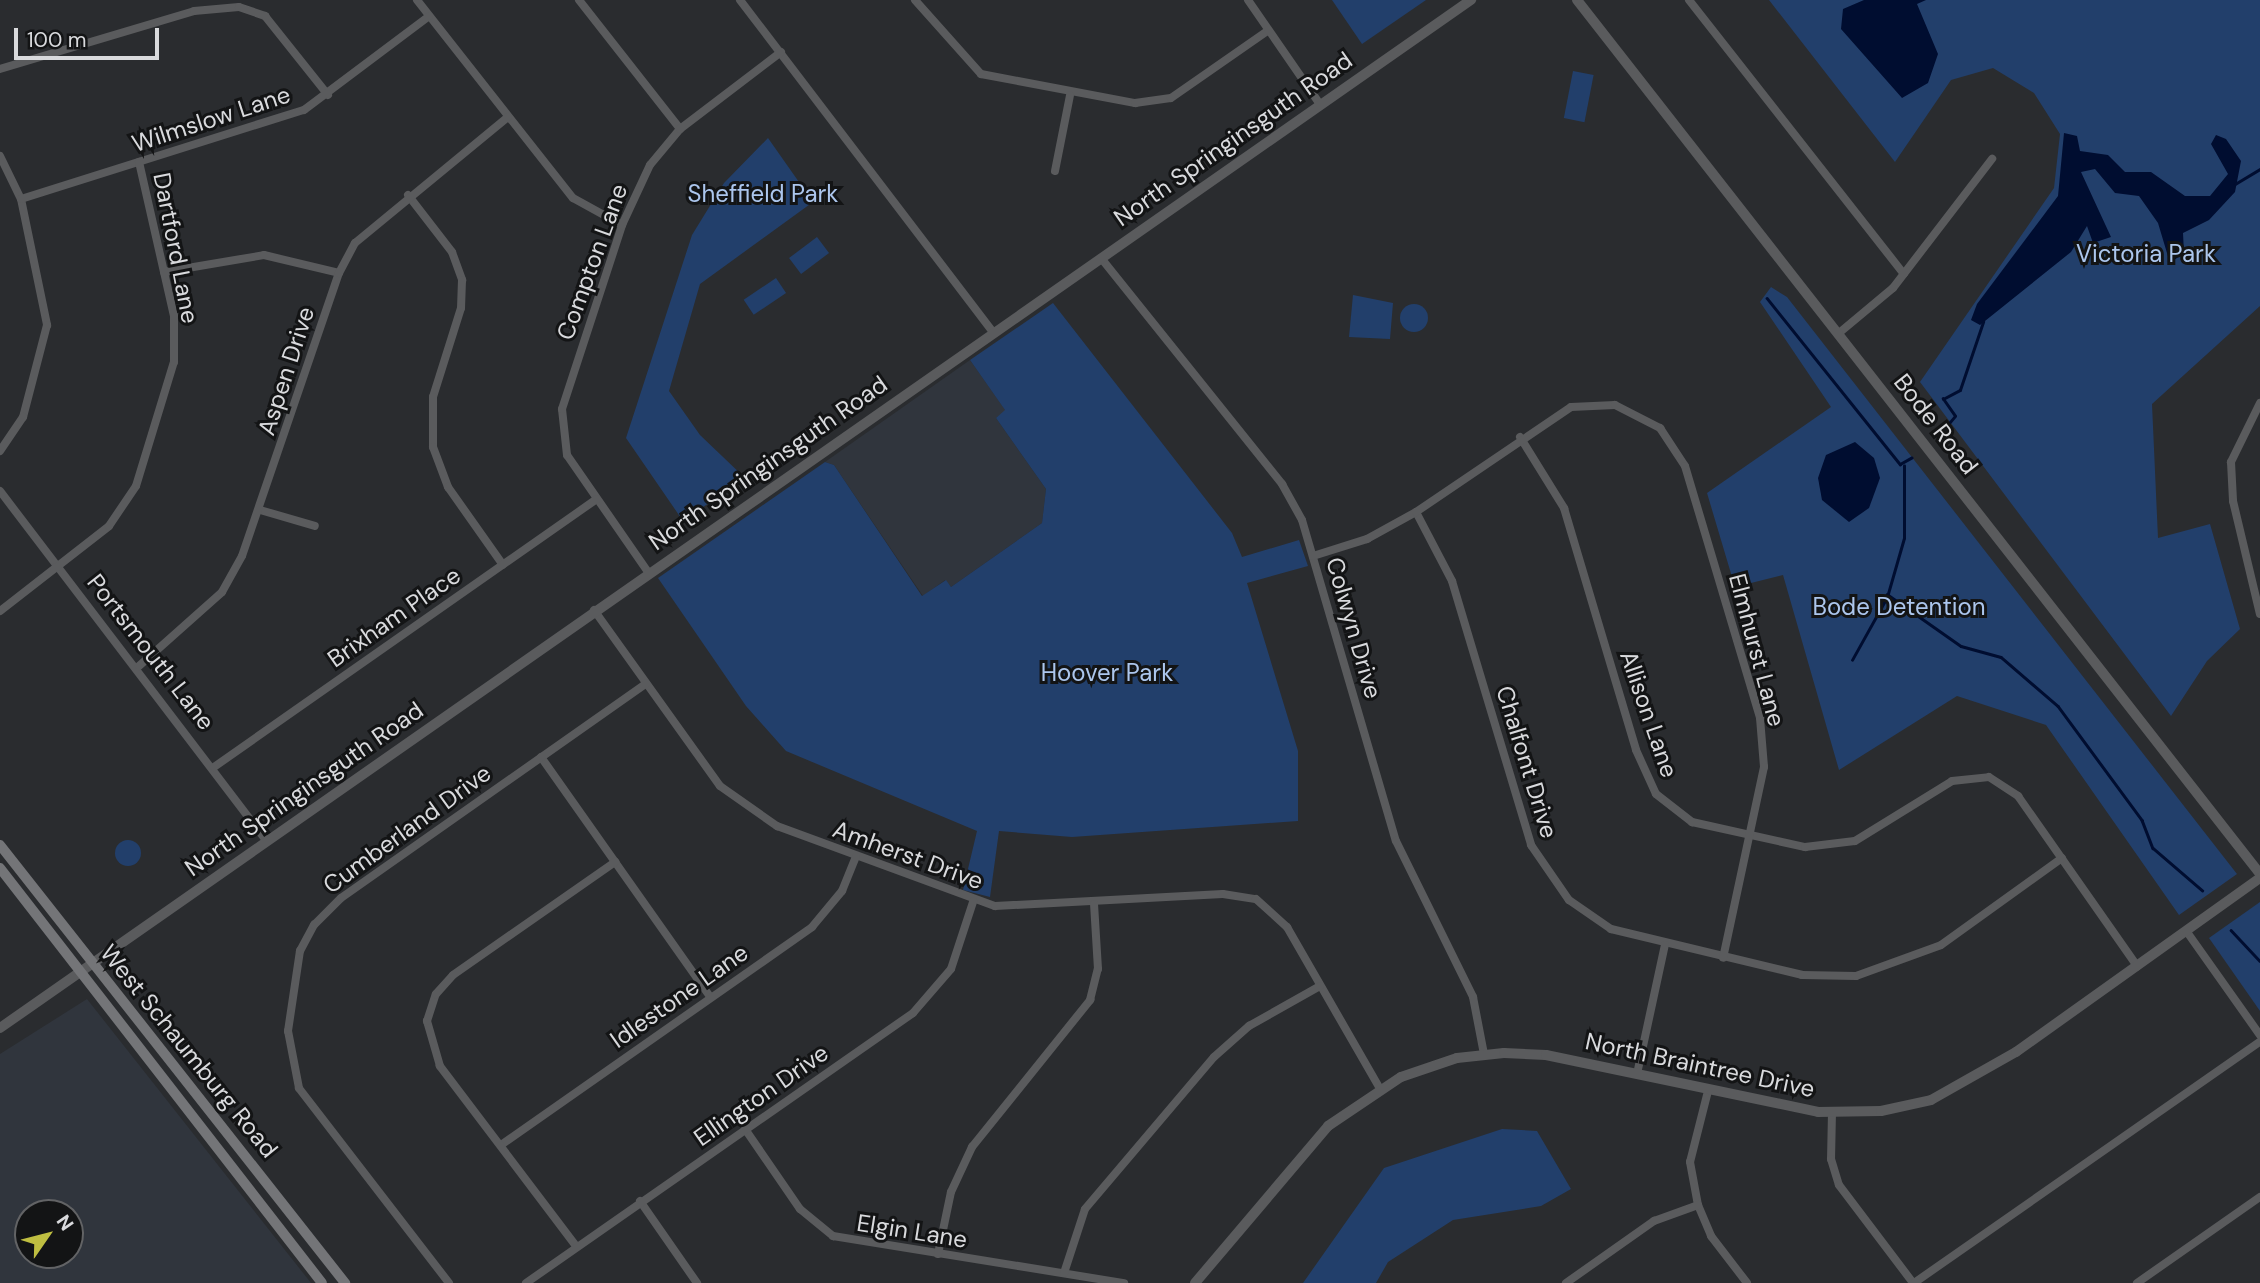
<!DOCTYPE html>
<style>
body{margin:0}
#map{position:relative;width:2260px;height:1283px;overflow:hidden;background:#2a2c2f;font-family:"DM Sans",sans-serif}
div>[style]{position:absolute}
[style*='--x']{left:calc(var(--x)*1px);top:calc(var(--y)*1px);width:calc(var(--w)*1px);rotate:calc(var(--a)*1deg)}
.built>*{inset:0;background:#30353d}
.green>*{inset:0;background:#223f6b;transform-origin:0 0}
.round{border-radius:50%}
.water>*{inset:0;background:#000d30}
.stream>*{height:2.5px;margin:-1.25px;padding:0 1.25px;transform-origin:1.25px;border-radius:1.25px;background:#000d30}
.minor>*{height:8px;margin:-4px;padding:0 4px;transform-origin:4px;border-radius:4px;background:#5a5b5d}
.tertiary>*{height:10px;margin:-5px;padding:0 5px;transform-origin:5px;border-radius:5px;background:#5a5b5d}
.secondary>*{height:10px;margin:-5px;padding:0 5px;transform-origin:5px;border-radius:5px;background:#747578}
span{translate:-50% -50%;white-space:nowrap;text-align:center;line-height:1.15;-webkit-text-stroke:6px #131415;paint-order:stroke}
.street-label{font-size:24px;color:#d9dadd}
.park-label{font-size:24px;color:#acc6ed}
.north{position:absolute;left:14px;top:1199px;width:70px;height:70px;box-sizing:border-box;background:#131415;border:2px solid #626365;border-radius:50%;rotate:55deg;font-size:19px;font-weight:700;line-height:28px;text-align:center;color:#d9dadd}
.north::after{content:'';display:block;margin:auto;width:24px;height:32px;background:#bfbe41;clip-path:polygon(50% 0,100% 100%,50% 72%,0 100%)}
.scale{position:absolute;left:14px;top:28px;width:145px;height:32px;box-sizing:border-box;border:4px solid #d9dadd;border-top:0;padding-left:9px;font-size:21px;line-height:24px;white-space:nowrap;color:#d9dadd;-webkit-text-stroke:5px #131415;paint-order:stroke}
</style>
<div id="map">
<div class="built">
<i style="clip-path:polygon(970px 360px,1006px 411px,996px 418px,1046px 489px,1042px 523px,951px 587px,945px 580px,923px 596px,834px 465px,825px 462px)"></i>
<i style="clip-path:polygon(evenodd,87px 999px,311px 1283px,0 1283px,0 1054px,87px 999px,70px 1213px,70px 1255px,28px 1255px,28px 1213px,70px 1213px)"></i>
</div>
<div class="green">
<i style="clip-path:polygon(1332px 0,1426px 0,1362px 44px)"></i>
<i style="clip-path:polygon(1769px 0,2260px 0,2260px 306px,2152px 404px,2158px 538px,2210px 524px,2240px 629px,2207px 661px,2171px 716px,1920px 382px,2054px 188px,2060px 134px,2034px 93px,1993px 68px,1951px 80px,1895px 162px)"></i>
<i style="left:1573px;top:71px;width:21px;height:48px;rotate:11deg"></i>
<i style="clip-path:polygon(768px 138px,813px 202px,700px 284px,669px 391px,700px 435px,745px 478px,683px 521px,626px 438px,692px 235px,724px 183px)"></i>
<i style="left:817px;top:237px;width:20px;height:35px;rotate:53deg"></i>
<i style="left:776px;top:278px;width:18px;height:39px;rotate:56deg"></i>
<i style="clip-path:polygon(1771px 287px,1787px 297px,2237px 874px,2179px 915px,2046px 725px,1957px 696px,1839px 770px,1783px 575px,1735px 587px,1707px 493px,1831px 407px,1760px 302px)"></i>
<i style="clip-path:polygon(1353px 295px,1393px 303px,1390px 339px,1349px 337px)"></i>
<i style="clip-path:polygon(1053px 303px,1232px 533px,1242px 557px,1299px 540px,1308px 566px,1247px 583px,1298px 751px,1298px 821px,1072px 837px,999px 831px,990px 897px,963px 890px,977px 831px,786px 751px,746px 706px,658px 578px,825px 462px,834px 465px,922px 596px,946px 580px,951px 587px,1042px 523px,1046px 489px,996px 418px,1005px 410px,970px 360px)"></i>
<i class="round" style="left:1400px;top:304px;width:28px;height:28px"></i>
<i class="round" style="left:115px;top:840px;width:26px;height:26px"></i>
<i style="clip-path:polygon(2260px 902px,2260px 1011px,2209px 938px)"></i>
<i style="clip-path:polygon(1502px 1129px,1537px 1131px,1571px 1189px,1541px 1206px,1453px 1220px,1388px 1262px,1376px 1283px,1303px 1283px,1384px 1168px)"></i>
</div>
<div class="water">
<i style="clip-path:polygon(1864px 0,1926px 0,1917px 4px,1938px 54px,1928px 83px,1902px 98px,1841px 29px,1843px 9px)"></i>
<i style="clip-path:polygon(2064px 133px,2077px 136px,2080px 151px,2108px 155px,2125px 172px,2151px 172px,2185px 196px,2210px 196px,2228px 174px,2211px 144px,2216px 135px,2226px 139px,2241px 161px,2235px 192px,2209px 220px,2183px 233px,2184px 253px,2170px 263px,2158px 223px,2139px 196px,2115px 193px,2095px 169px,2081px 172px,2111px 237px,2093px 243px,2087px 226px,2071px 252px,1980px 325px,1971px 320px,1977px 304px,2058px 196px)"></i>
<i style="clip-path:polygon(1855px 442px,1874px 458px,1880px 478px,1869px 508px,1849px 522px,1822px 500px,1818px 478px,1826px 455px)"></i>
</div>
<div class="stream">
<i style="--x:2235;--y:184;--w:29;--a:-31"></i>
<i style="--x:1767;--y:298;--w:213;--a:51.3"></i>
<i style="--x:1900;--y:464;--w:13;--a:-29"></i>
<i style="--x:1940;--y:434;--w:23;--a:-50"></i>
<i style="--x:1955;--y:416;--w:21;--a:-125"></i>
<i style="--x:1943;--y:399;--w:19;--a:-28"></i>
<i style="--x:1960;--y:390;--w:72;--a:-71.3"></i>
<i style="--x:1887;--y:594;--w:90;--a:35.1"></i>
<i style="--x:1961;--y:646;--w:41;--a:15.4"></i>
<i style="--x:2001;--y:657;--w:75;--a:40.7"></i>
<i style="--x:2058;--y:706;--w:142;--a:53.6"></i>
<i style="--x:2142;--y:820;--w:30;--a:69"></i>
<i style="--x:2153;--y:848;--w:65;--a:40.6"></i>
<i style="--x:1852;--y:660;--w:72;--a:-60.9"></i>
<i style="--x:1887;--y:597;--w:61;--a:-73.9"></i>
<i style="--x:1904;--y:538;--w:72;--a:-90"></i>
<i style="--x:2231;--y:930;--w:42;--a:46.9"></i>
</div>
<div class="minor">
<i style="--x:417;--y:0;--w:252;--a:51.8"></i>
<i style="--x:573;--y:198;--w:56;--a:28.9"></i>
<i style="--x:579;--y:0;--w:164;--a:51.9"></i>
<i style="--x:740;--y:0;--w:417;--a:52.7"></i>
<i style="--x:915;--y:0;--w:99;--a:48.3"></i>
<i style="--x:981;--y:74;--w:157;--a:10.7"></i>
<i style="--x:1135;--y:103;--w:36;--a:-8"></i>
<i style="--x:1171;--y:98;--w:116;--a:-34.8"></i>
<i style="--x:1248;--y:0;--w:125;--a:55.4"></i>
<i style="--x:1689;--y:0;--w:348;--a:51.9"></i>
<i style="--x:0;--y:69;--w:202;--a:-16.6"></i>
<i style="--x:194;--y:11;--w:45;--a:-5.1"></i>
<i style="--x:239;--y:7;--w:28;--a:19"></i>
<i style="--x:265;--y:16;--w:101;--a:51.4"></i>
<i style="--x:0;--y:156;--w:48;--a:64"></i>
<i style="--x:21;--y:199;--w:129;--a:78.3"></i>
<i style="--x:47;--y:325;--w:95;--a:104.6"></i>
<i style="--x:23;--y:417;--w:41;--a:124.1"></i>
<i style="--x:1055;--y:171;--w:77;--a:-78.8"></i>
<i style="--x:408;--y:195;--w:72;--a:52.3"></i>
<i style="--x:452;--y:252;--w:30;--a:70"></i>
<i style="--x:462;--y:280;--w:28;--a:92"></i>
<i style="--x:461;--y:308;--w:93;--a:107.5"></i>
<i style="--x:433;--y:397;--w:50;--a:90"></i>
<i style="--x:433;--y:447;--w:43;--a:69.4"></i>
<i style="--x:448;--y:487;--w:95;--a:54.8"></i>
<i style="--x:21;--y:199;--w:297;--a:-17.5"></i>
<i style="--x:304;--y:110;--w:156;--a:-36.9"></i>
<i style="--x:1101;--y:258;--w:290;--a:51.3"></i>
<i style="--x:1282;--y:484;--w:41;--a:60.9"></i>
<i style="--x:1302;--y:520;--w:334;--a:73.7"></i>
<i style="--x:1396;--y:841;--w:174;--a:63.7"></i>
<i style="--x:1473;--y:997;--w:58;--a:79.1"></i>
<i style="--x:164;--y:272;--w:101;--a:-9.6"></i>
<i style="--x:264;--y:255;--w:77;--a:13.5"></i>
<i style="--x:1839;--y:333;--w:70;--a:-39.8"></i>
<i style="--x:1893;--y:288;--w:163;--a:-52.5"></i>
<i style="--x:2260;--y:403;--w:66;--a:116.2"></i>
<i style="--x:2231;--y:462;--w:39;--a:87"></i>
<i style="--x:2233;--y:501;--w:116;--a:76.6"></i>
<i style="--x:1520;--y:437;--w:84;--a:58.2"></i>
<i style="--x:1564;--y:508;--w:252;--a:73.4"></i>
<i style="--x:1636;--y:750;--w:48;--a:65.6"></i>
<i style="--x:1656;--y:794;--w:46;--a:37.9"></i>
<i style="--x:1692;--y:822;--w:116;--a:12.5"></i>
<i style="--x:1805;--y:847;--w:50;--a:-6.8"></i>
<i style="--x:1855;--y:841;--w:114;--a:-31.7"></i>
<i style="--x:1952;--y:781;--w:37;--a:-6"></i>
<i style="--x:1989;--y:777;--w:35;--a:33"></i>
<i style="--x:2018;--y:796;--w:208;--a:55"></i>
<i style="--x:0;--y:491;--w:439;--a:52.7"></i>
<i style="--x:260;--y:510;--w:57;--a:16.2"></i>
<i style="--x:1416;--y:512;--w:78;--a:62.4"></i>
<i style="--x:1452;--y:581;--w:276;--a:73.3"></i>
<i style="--x:1531;--y:845;--w:67;--a:55.4"></i>
<i style="--x:1569;--y:900;--w:51;--a:34.6"></i>
<i style="--x:1611;--y:929;--w:196;--a:13.5"></i>
<i style="--x:1802;--y:975;--w:54;--a:1.1"></i>
<i style="--x:1856;--y:976;--w:90;--a:-20"></i>
<i style="--x:1941;--y:945;--w:149;--a:-35.7"></i>
<i style="--x:1313;--y:556;--w:57;--a:-17.5"></i>
<i style="--x:1367;--y:539;--w:56;--a:-28.9"></i>
<i style="--x:1416;--y:512;--w:187;--a:-34.1"></i>
<i style="--x:1571;--y:407;--w:44;--a:-2.6"></i>
<i style="--x:1615;--y:405;--w:51;--a:27.1"></i>
<i style="--x:1660;--y:428;--w:45;--a:56.7"></i>
<i style="--x:1685;--y:466;--w:263;--a:73.4"></i>
<i style="--x:1760;--y:718;--w:49;--a:85.3"></i>
<i style="--x:1764;--y:767;--w:195;--a:102.1"></i>
<i style="--x:648;--y:572;--w:142;--a:-124.7"></i>
<i style="--x:567;--y:455;--w:46;--a:-96.2"></i>
<i style="--x:562;--y:409;--w:194;--a:-71.9"></i>
<i style="--x:622;--y:225;--w:66;--a:-65"></i>
<i style="--x:650;--y:165;--w:47;--a:-50.2"></i>
<i style="--x:680;--y:129;--w:127;--a:-37.3"></i>
<i style="--x:594;--y:610;--w:216;--a:54.4"></i>
<i style="--x:720;--y:786;--w:70;--a:35.1"></i>
<i style="--x:777;--y:826;--w:232;--a:20.2"></i>
<i style="--x:995;--y:906;--w:228;--a:-3"></i>
<i style="--x:1223;--y:894;--w:33;--a:9"></i>
<i style="--x:1256;--y:899;--w:42;--a:42.1"></i>
<i style="--x:1287;--y:927;--w:185;--a:60.1"></i>
<i style="--x:0;--y:611;--w:138;--a:-37.9"></i>
<i style="--x:109;--y:526;--w:48;--a:-56"></i>
<i style="--x:136;--y:486;--w:130;--a:-73"></i>
<i style="--x:174;--y:362;--w:46;--a:-90"></i>
<i style="--x:174;--y:316;--w:158;--a:-102.8"></i>
<i style="--x:139;--y:666;--w:111;--a:-41.7"></i>
<i style="--x:222;--y:592;--w:41;--a:-60.9"></i>
<i style="--x:242;--y:556;--w:299;--a:-71.1"></i>
<i style="--x:339;--y:273;--w:34;--a:-62"></i>
<i style="--x:355;--y:243;--w:198;--a:-39.5"></i>
<i style="--x:541;--y:757;--w:294;--a:54.8"></i>
<i style="--x:214;--y:767;--w:467;--a:-35"></i>
<i style="--x:2187;--y:932;--w:126;--a:54.7"></i>
<i style="--x:1637;--y:1074;--w:132;--a:-77.8"></i>
<i style="--x:1708;--y:1091;--w:73;--a:104.2"></i>
<i style="--x:1690;--y:1162;--w:44;--a:79.5"></i>
<i style="--x:1698;--y:1205;--w:34;--a:67"></i>
<i style="--x:1711;--y:1236;--w:59;--a:52.5"></i>
<i style="--x:1832;--y:1112;--w:47;--a:91.2"></i>
<i style="--x:1831;--y:1159;--w:27;--a:73"></i>
<i style="--x:1839;--y:1185;--w:123;--a:52.9"></i>
<i style="--x:745;--y:1129;--w:97;--a:55.5"></i>
<i style="--x:800;--y:1209;--w:43;--a:39.3"></i>
<i style="--x:833;--y:1236;--w:295;--a:9.2"></i>
<i style="--x:501;--y:1145;--w:380;--a:-35"></i>
<i style="--x:812;--y:927;--w:47;--a:-50.2"></i>
<i style="--x:842;--y:891;--w:37;--a:-68"></i>
<i style="--x:640;--y:1201;--w:100;--a:55.2"></i>
<i style="--x:576;--y:1246;--w:226;--a:-127.1"></i>
<i style="--x:440;--y:1066;--w:47;--a:-106.1"></i>
<i style="--x:427;--y:1021;--w:28;--a:-72"></i>
<i style="--x:436;--y:994;--w:25;--a:-48"></i>
<i style="--x:453;--y:975;--w:198;--a:-34.9"></i>
<i style="--x:938;--y:1254;--w:63;--a:-78.2"></i>
<i style="--x:951;--y:1192;--w:50;--a:-65"></i>
<i style="--x:972;--y:1147;--w:189;--a:-51.2"></i>
<i style="--x:1090;--y:1000;--w:32;--a:-76"></i>
<i style="--x:1098;--y:969;--w:65;--a:-93.5"></i>
<i style="--x:1064;--y:1273;--w:67;--a:-71.8"></i>
<i style="--x:1085;--y:1209;--w:199;--a:-49.7"></i>
<i style="--x:1214;--y:1057;--w:47;--a:-41.5"></i>
<i style="--x:1249;--y:1026;--w:81;--a:-29.4"></i>
<i style="--x:449;--y:1283;--w:246;--a:-127.6"></i>
<i style="--x:299;--y:1088;--w:58;--a:-100.9"></i>
<i style="--x:288;--y:1031;--w:81;--a:-81.5"></i>
<i style="--x:300;--y:951;--w:30;--a:-62"></i>
<i style="--x:314;--y:925;--w:38;--a:-45"></i>
<i style="--x:341;--y:898;--w:373;--a:-35.1"></i>
<i style="--x:526;--y:1283;--w:472;--a:-34.9"></i>
<i style="--x:913;--y:1013;--w:58;--a:-49.2"></i>
<i style="--x:951;--y:969;--w:71;--a:-71.8"></i>
<i style="--x:1566;--y:1283;--w:108;--a:-35.2"></i>
<i style="--x:1654;--y:1221;--w:47;--a:-20"></i>
<i style="--x:1914;--y:1283;--w:422;--a:-34.9"></i>
<i style="--x:2137;--y:1283;--w:150;--a:-35"></i>
</div>
<div class="tertiary">
<i style="--x:1577;--y:0;--w:1109;--a:51.99"></i>
<i style="--x:0;--y:1028;--w:1795;--a:-34.95"></i>
<i style="--x:1195;--y:1283;--w:206;--a:-49.7"></i>
<i style="--x:1328;--y:1126;--w:88;--a:-33.9"></i>
<i style="--x:1401;--y:1077;--w:59;--a:-18.7"></i>
<i style="--x:1457;--y:1058;--w:47;--a:-6.1"></i>
<i style="--x:1504;--y:1053;--w:42;--a:2.7"></i>
<i style="--x:1546;--y:1055;--w:278;--a:11.8"></i>
<i style="--x:1818;--y:1112;--w:63;--a:-0.9"></i>
<i style="--x:1881;--y:1111;--w:51;--a:-12.4"></i>
<i style="--x:1931;--y:1100;--w:98;--a:-29.5"></i>
<i style="--x:2016;--y:1052;--w:300;--a:-35.5"></i>
</div>
<div class="secondary">
<i style="--x:0;--y:845;--w:558;--a:51.77"></i>
<i style="--x:0;--y:868;--w:525;--a:52.19"></i>
</div>
<div class="street-label">
<span style="left:211px;top:119px;rotate:-18deg">Wilmslow Lane</span>
<span style="left:1233px;top:139px;rotate:-35deg">North Springinsguth Road</span>
<span style="left:176px;top:248px;rotate:79deg">Dartford Lane</span>
<span style="left:592px;top:262px;rotate:-70deg">Compton Lane</span>
<span style="left:286px;top:371px;rotate:-72deg">Aspen Drive</span>
<span style="left:1936px;top:424px;rotate:52deg">Bode Road</span>
<span style="left:768px;top:463px;rotate:-35deg">North Springinsguth Road</span>
<span style="left:394px;top:617px;rotate:-35deg">Brixham Place</span>
<span style="left:1354px;top:628px;rotate:74deg">Colwyn Drive</span>
<span style="left:1757px;top:650px;rotate:75deg">Elmhurst Lane</span>
<span style="left:151px;top:652px;rotate:52deg">Portsmouth Lane</span>
<span style="left:1649px;top:714px;rotate:71deg">Allison Lane</span>
<span style="left:1527px;top:762px;rotate:73deg">Chalfont Drive</span>
<span style="left:304px;top:789px;rotate:-35deg">North Springinsguth Road</span>
<span style="left:407px;top:829px;rotate:-36deg">Cumberland Drive</span>
<span style="left:908px;top:855px;rotate:20deg">Amherst Drive</span>
<span style="left:679px;top:996px;rotate:-35deg">Idlestone Lane</span>
<span style="left:189px;top:1051px;rotate:51deg">West Schaumburg Road</span>
<span style="left:1700px;top:1065px;rotate:12deg">North Braintree Drive</span>
<span style="left:761px;top:1095px;rotate:-35deg">Ellington Drive</span>
<span style="left:912px;top:1231px;rotate:9deg">Elgin Lane</span>
</div>
<div class="park-label">
<span style="left:763px;top:194px">Sheffield Park</span>
<span style="left:2146px;top:254px">Victoria Park</span>
<span style="left:1899px;top:607px">Bode Detention</span>
<span style="left:1107px;top:673px">Hoover Park</span>
</div>
<div class="north">N</div>
<div class="scale">100 m</div>
</div>
